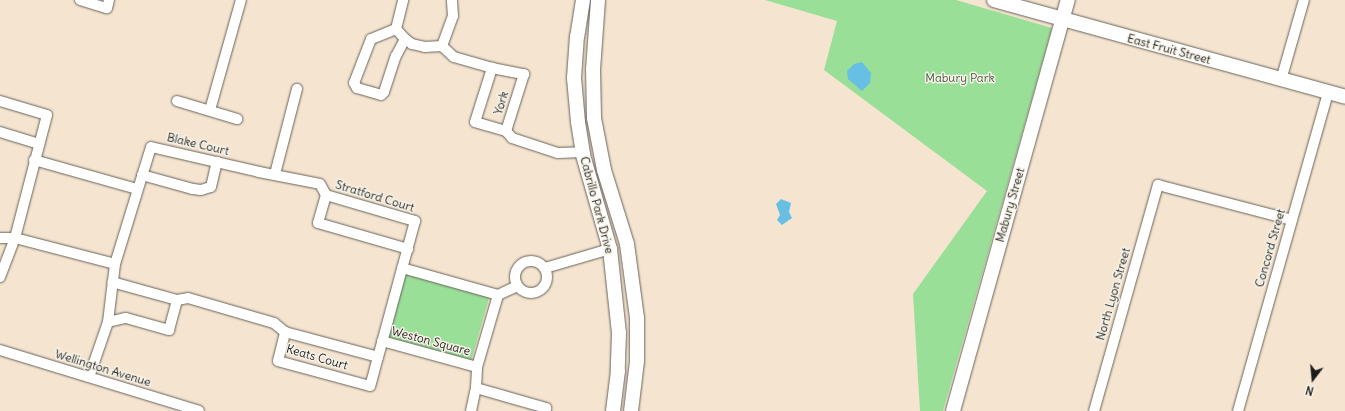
<!DOCTYPE html>
<style>
body{margin:0}
#map{position:relative;width:1345px;height:411px;overflow:hidden;background:#f5e5d0;font-family:Delius,sans-serif}
div>[style]{position:absolute}
[style*='--x']{left:calc(var(--x)*1px);top:calc(var(--y)*1px);width:calc(var(--w)*1px);rotate:calc(var(--a)*1deg)}
.green>*{inset:0;background:#99df98;transform-origin:0 0}
.water>*{inset:0;background:#67bfe4}
.roads{filter:drop-shadow(0 0 1px #68625b) drop-shadow(0 0 1px #68625b)}
.street>*{height:10px;margin:-5px;padding:0 5px;transform-origin:5px;border-radius:5px;background:#fff}
.street>.ring{margin:-5px;padding:0;box-sizing:content-box;background:none;border:10px solid #fff;border-radius:50%}
.secondary>*{height:14px;margin:-7px;padding:0 7px;transform-origin:7px;border-radius:7px;background:#fff}
span{translate:-50% -50%;white-space:nowrap;text-align:center;line-height:1.15;-webkit-text-stroke:3px #f7f3e8;paint-order:stroke}
.street-label{font-size:12px;color:#1c1c1c}
.park-label{font-size:12px;color:#425641}
.north{position:absolute;left:1293px;top:359px;width:40px;height:40px;-webkit-text-stroke:3px #f7f3e8;paint-order:stroke;rotate:196deg;font-size:11px;font-weight:700;line-height:16px;text-align:center;color:#1c1c1c}
.north::after{content:'';display:block;margin:auto;width:14px;height:18px;background:#1c1c1c;clip-path:polygon(50% 0,100% 100%,50% 72%,0 100%)}
</style>
<div id="map">
<div class="green">
<i style="clip-path:polygon(765px 0,956px 0,1052px 28px,943px 411px,920px 411px,913px 294px,987px 191px,824px 70px,837px 21px)"></i>
<i style="left:404px;top:272px;width:89px;height:68px;rotate:16deg"></i>
</div>
<div class="water">
<i style="clip-path:polygon(862px 62px,871px 73px,870px 83px,862px 91px,848px 79px,847px 71px,854px 64px)"></i>
<i style="clip-path:polygon(781px 199px,791px 203px,789px 212px,792px 218px,782px 225px,777px 220px,780px 215px,776px 204px)"></i>
</div>
<div class="roads">
<div class="street">
<i style="--x:80;--y:0;--w:28;--a:17"></i>
<i style="--x:107;--y:8;--w:8;--a:-76"></i>
<i style="--x:396;--y:29;--w:13;--a:48"></i>
<i style="--x:405;--y:39;--w:9;--a:36"></i>
<i style="--x:412;--y:44;--w:13;--a:13"></i>
<i style="--x:425;--y:47;--w:17;--a:-3"></i>
<i style="--x:442;--y:46;--w:16;--a:43"></i>
<i style="--x:454;--y:57;--w:40;--a:16"></i>
<i style="--x:492;--y:68;--w:33;--a:11"></i>
<i style="--x:524;--y:74;--w:60;--a:107.5"></i>
<i style="--x:506;--y:131;--w:32;--a:-164"></i>
<i style="--x:475;--y:122;--w:57;--a:-72.5"></i>
<i style="--x:396;--y:29;--w:27;--a:158"></i>
<i style="--x:371;--y:39;--w:47;--a:111.1"></i>
<i style="--x:354;--y:83;--w:6;--a:59"></i>
<i style="--x:357;--y:88;--w:25;--a:16"></i>
<i style="--x:381;--y:95;--w:4;--a:-45"></i>
<i style="--x:384;--y:92;--w:38;--a:-72"></i>
<i style="--x:396;--y:56;--w:19;--a:-62"></i>
<i style="--x:396;--y:29;--w:30;--a:-76"></i>
<i style="--x:442;--y:46;--w:32;--a:-70"></i>
<i style="--x:453;--y:16;--w:16;--a:-94"></i>
<i style="--x:1281;--y:80;--w:83;--a:-74"></i>
<i style="--x:0;--y:101;--w:49;--a:16.6"></i>
<i style="--x:47;--y:115;--w:127;--a:104.6"></i>
<i style="--x:15;--y:238;--w:42;--a:111"></i>
<i style="--x:177;--y:101;--w:63;--a:16.7"></i>
<i style="--x:210;--y:110;--w:114;--a:-74.3"></i>
<i style="--x:506;--y:131;--w:9;--a:49"></i>
<i style="--x:512;--y:138;--w:48;--a:18.1"></i>
<i style="--x:558;--y:153;--w:25;--a:-2"></i>
<i style="--x:0;--y:132;--w:41;--a:17.1"></i>
<i style="--x:34;--y:160;--w:107;--a:15.7"></i>
<i style="--x:275;--y:174;--w:88;--a:-75.5"></i>
<i style="--x:142;--y:175;--w:53;--a:15.4"></i>
<i style="--x:193;--y:189;--w:8;--a:7"></i>
<i style="--x:201;--y:190;--w:10;--a:-17"></i>
<i style="--x:211;--y:187;--w:26;--a:-77"></i>
<i style="--x:326;--y:195;--w:93;--a:16.3"></i>
<i style="--x:415;--y:221;--w:141;--a:105.2"></i>
<i style="--x:326;--y:195;--w:29;--a:106"></i>
<i style="--x:318;--y:223;--w:94;--a:16.1"></i>
<i style="--x:0;--y:238;--w:15;--a:0"></i>
<i style="--x:15;--y:238;--w:103;--a:14.6"></i>
<i class="ring" style="left:515px;top:261px;width:22px;height:22px"></i>
<i style="--x:402;--y:268;--w:100;--a:15.7"></i>
<i style="--x:498;--y:295;--w:21;--a:-25"></i>
<i style="--x:545;--y:268;--w:68;--a:-16.3"></i>
<i style="--x:177;--y:300;--w:11;--a:-10"></i>
<i style="--x:188;--y:298;--w:90;--a:16.2"></i>
<i style="--x:274;--y:323;--w:14;--a:39"></i>
<i style="--x:285;--y:332;--w:96;--a:15"></i>
<i style="--x:378;--y:357;--w:30;--a:105"></i>
<i style="--x:370;--y:386;--w:95;--a:-164.8"></i>
<i style="--x:278;--y:361;--w:30;--a:-76"></i>
<i style="--x:108;--y:322;--w:18;--a:-13"></i>
<i style="--x:126;--y:318;--w:45;--a:15.6"></i>
<i style="--x:169;--y:330;--w:31;--a:-75"></i>
<i style="--x:177;--y:300;--w:67;--a:-164.5"></i>
<i style="--x:382;--y:341;--w:98;--a:15.3"></i>
<i style="--x:0;--y:350;--w:208;--a:17"></i>
<i style="--x:89;--y:377;--w:58;--a:-70.9"></i>
<i style="--x:108;--y:322;--w:58;--a:-83.1"></i>
<i style="--x:115;--y:264;--w:122;--a:-72.9"></i>
<i style="--x:151;--y:147;--w:111;--a:13"></i>
<i style="--x:259;--y:172;--w:62;--a:11.1"></i>
<i style="--x:320;--y:184;--w:13;--a:61"></i>
<i style="--x:476;--y:388;--w:73;--a:15.9"></i>
<i style="--x:546;--y:408;--w:3;--a:108"></i>
<i style="--x:471;--y:411;--w:24;--a:-78"></i>
<i style="--x:476;--y:388;--w:21;--a:-87"></i>
<i style="--x:477;--y:367;--w:75;--a:-73.7"></i>
<i style="--x:1094;--y:411;--w:235;--a:-74.2"></i>
<i style="--x:1158;--y:185;--w:138;--a:14.6"></i>
<i style="--x:1238;--y:411;--w:331;--a:-74.2"></i>
</div>
<div class="secondary">
<i style="--x:583;--y:0;--w:36;--a:99"></i>
<i style="--x:577;--y:36;--w:42;--a:94.1"></i>
<i style="--x:574;--y:78;--w:44;--a:84.8"></i>
<i style="--x:578;--y:122;--w:33;--a:81"></i>
<i style="--x:583;--y:155;--w:98;--a:74"></i>
<i style="--x:610;--y:249;--w:84;--a:83.9"></i>
<i style="--x:619;--y:333;--w:38;--a:92"></i>
<i style="--x:618;--y:371;--w:40;--a:97.1"></i>
<i style="--x:598;--y:0;--w:69;--a:94.1"></i>
<i style="--x:593;--y:69;--w:49;--a:88.8"></i>
<i style="--x:594;--y:118;--w:53;--a:79.1"></i>
<i style="--x:604;--y:170;--w:77;--a:72.7"></i>
<i style="--x:627;--y:244;--w:75;--a:82.3"></i>
<i style="--x:637;--y:318;--w:43;--a:90"></i>
<i style="--x:637;--y:361;--w:50;--a:96.8"></i>
<i style="--x:994;--y:0;--w:364;--a:15.4"></i>
<i style="--x:953;--y:411;--w:427;--a:-74.4"></i>
</div>
</div>
<div class="street-label">
<span style="left:1169px;top:49px;rotate:15deg">East Fruit Street</span>
<span style="left:501px;top:103px;rotate:-73deg">York</span>
<span style="left:198px;top:144px;rotate:13deg">Blake Court</span>
<span style="left:375px;top:196px;rotate:17deg">Stratford Court</span>
<span style="left:597px;top:205px;rotate:75deg">Cabrillo Park Drive</span>
<span style="left:1010px;top:205px;rotate:-74deg">Mabury Street</span>
<span style="left:1270px;top:248px;rotate:-74deg">Concord Street</span>
<span style="left:1113px;top:294px;rotate:-74deg">North Lyon Street</span>
<span style="left:431px;top:341px;rotate:15deg">Weston Square</span>
<span style="left:317px;top:357px;rotate:16deg">Keats Court</span>
<span style="left:103px;top:368px;rotate:17deg">Wellington Avenue</span>
</div>
<div class="park-label">
<span style="left:960px;top:78px">Mabury Park</span>
</div>
<div class="north">N</div>
</div>
